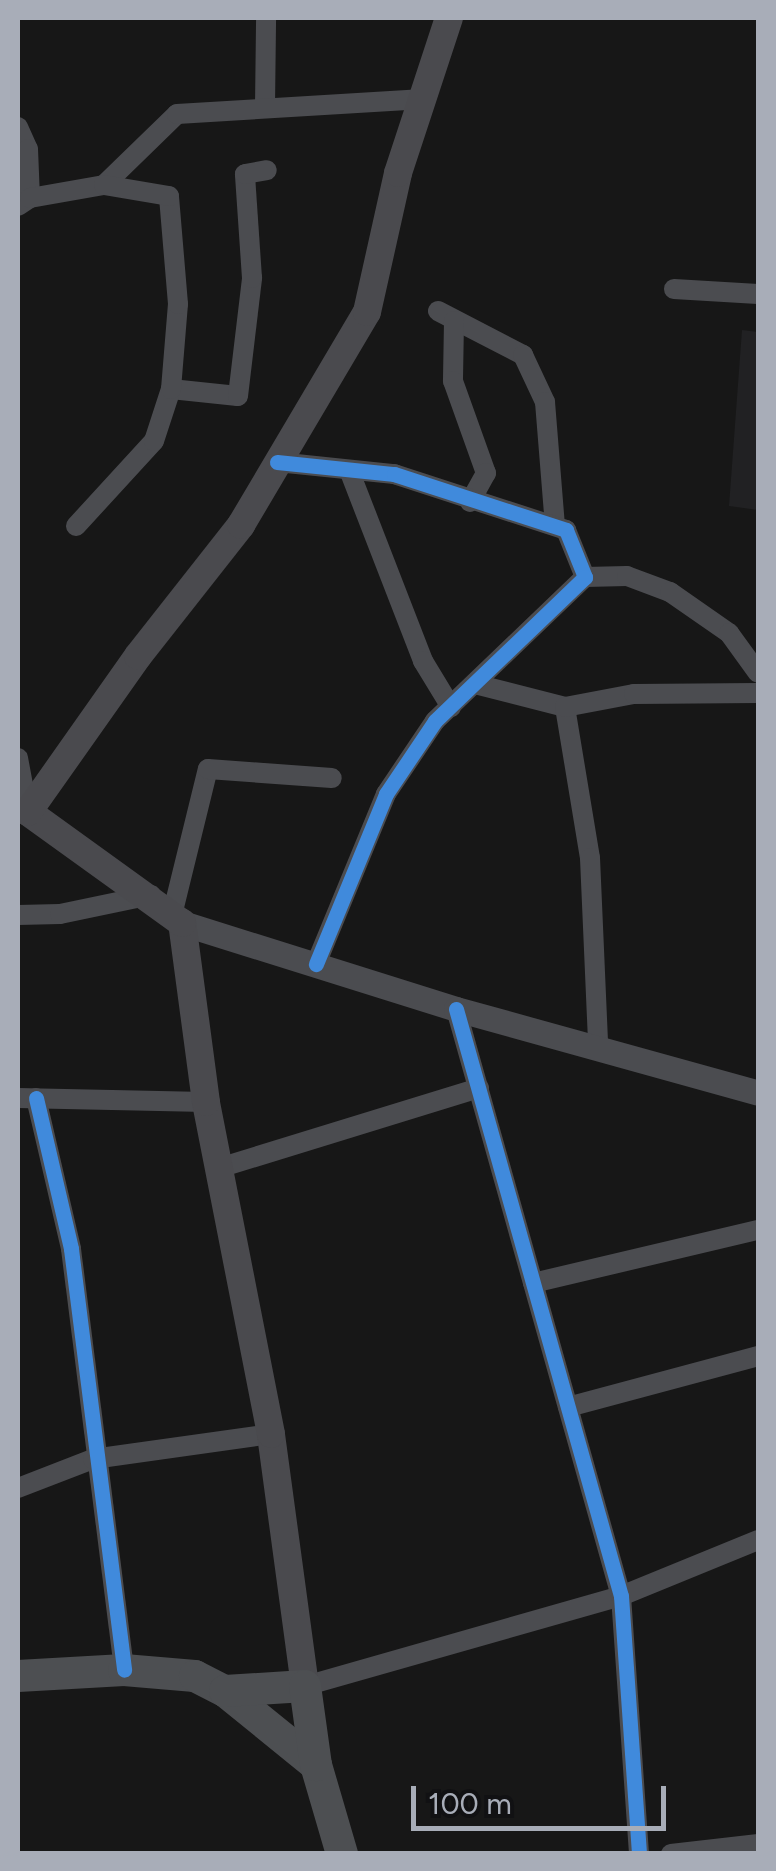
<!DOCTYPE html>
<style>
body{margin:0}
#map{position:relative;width:776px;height:1871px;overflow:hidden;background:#171717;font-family:Figtree,sans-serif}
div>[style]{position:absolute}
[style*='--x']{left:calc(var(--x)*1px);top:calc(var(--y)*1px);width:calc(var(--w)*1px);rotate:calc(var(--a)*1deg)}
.built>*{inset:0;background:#212123}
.minor>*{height:20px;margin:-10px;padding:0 10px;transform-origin:10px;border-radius:10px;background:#4b4c50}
.tertiary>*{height:25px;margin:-12.5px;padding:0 12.5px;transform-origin:12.5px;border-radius:12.5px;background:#4b4c50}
.secondary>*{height:28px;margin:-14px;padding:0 14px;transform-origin:14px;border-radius:14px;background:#4a4a4e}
.primary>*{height:32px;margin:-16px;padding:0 16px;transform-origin:16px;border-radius:16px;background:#4d4f52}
.cycleway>*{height:15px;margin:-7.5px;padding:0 7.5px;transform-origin:7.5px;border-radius:7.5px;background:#408adc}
span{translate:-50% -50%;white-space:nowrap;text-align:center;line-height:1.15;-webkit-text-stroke:8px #111113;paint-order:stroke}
.frame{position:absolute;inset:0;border:20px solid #a8adb8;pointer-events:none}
.scale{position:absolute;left:411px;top:1786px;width:255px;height:45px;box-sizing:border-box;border:5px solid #a8adb8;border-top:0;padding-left:12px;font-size:30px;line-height:35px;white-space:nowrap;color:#a8adb8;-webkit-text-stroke:8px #111113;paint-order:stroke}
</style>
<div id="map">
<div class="built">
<i style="clip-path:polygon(742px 330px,758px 332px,758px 510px,729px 506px)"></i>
</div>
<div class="minor">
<i style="--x:265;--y:106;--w:88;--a:-89.3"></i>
<i style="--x:18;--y:127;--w:24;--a:66"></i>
<i style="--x:28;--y:149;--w:49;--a:87.7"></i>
<i style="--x:30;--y:198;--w:14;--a:146"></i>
<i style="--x:30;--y:198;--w:75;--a:-10"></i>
<i style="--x:104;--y:185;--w:102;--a:-44.2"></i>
<i style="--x:177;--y:114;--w:247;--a:-3.5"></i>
<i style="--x:674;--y:289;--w:84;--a:3.4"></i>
<i style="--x:438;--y:311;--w:96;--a:27.4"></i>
<i style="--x:523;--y:355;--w:52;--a:64.9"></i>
<i style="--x:545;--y:402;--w:124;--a:85.4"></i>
<i style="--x:454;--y:321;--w:60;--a:91"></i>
<i style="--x:453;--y:381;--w:98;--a:70.3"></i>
<i style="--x:486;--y:473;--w:33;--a:119"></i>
<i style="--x:171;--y:389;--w:67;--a:6"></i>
<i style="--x:238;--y:396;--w:119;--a:-83.2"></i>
<i style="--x:252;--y:278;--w:104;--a:-93.9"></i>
<i style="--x:245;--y:174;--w:22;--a:-10"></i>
<i style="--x:277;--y:462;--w:118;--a:5.9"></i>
<i style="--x:394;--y:474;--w:181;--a:18"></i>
<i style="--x:566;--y:530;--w:51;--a:68"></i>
<i style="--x:585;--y:577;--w:208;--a:136.2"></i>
<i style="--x:435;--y:721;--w:88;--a:123.9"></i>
<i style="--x:386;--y:794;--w:184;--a:112.4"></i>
<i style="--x:349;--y:470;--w:205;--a:68.8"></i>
<i style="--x:423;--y:661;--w:54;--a:58.7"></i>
<i style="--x:76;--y:526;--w:115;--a:-47.5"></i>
<i style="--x:154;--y:441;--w:55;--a:-71.9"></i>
<i style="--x:171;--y:389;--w:85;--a:-85.3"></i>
<i style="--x:178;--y:304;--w:108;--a:-94.8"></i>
<i style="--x:169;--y:196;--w:66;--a:-170.4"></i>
<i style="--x:585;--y:577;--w:42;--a:-1.4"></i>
<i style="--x:627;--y:576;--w:46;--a:20.4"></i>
<i style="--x:670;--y:592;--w:72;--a:34.8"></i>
<i style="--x:729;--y:633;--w:49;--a:54.1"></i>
<i style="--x:475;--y:684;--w:93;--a:14.3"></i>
<i style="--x:565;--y:707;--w:153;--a:80.6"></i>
<i style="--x:590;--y:858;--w:186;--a:87.5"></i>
<i style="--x:565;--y:707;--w:70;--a:-10.7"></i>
<i style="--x:634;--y:694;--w:124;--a:-0.5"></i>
<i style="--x:18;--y:758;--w:55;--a:79.5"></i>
<i style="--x:173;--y:911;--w:146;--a:-76.2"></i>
<i style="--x:208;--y:769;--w:124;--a:4.2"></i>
<i style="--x:18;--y:915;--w:42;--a:-1.4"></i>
<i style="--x:60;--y:914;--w:93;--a:-11.8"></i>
<i style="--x:456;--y:1009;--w:610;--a:74.3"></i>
<i style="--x:621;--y:1596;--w:259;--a:86"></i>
<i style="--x:18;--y:1098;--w:188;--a:1.2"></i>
<i style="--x:36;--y:1098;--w:155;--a:76.9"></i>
<i style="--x:71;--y:1249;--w:424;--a:82.8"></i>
<i style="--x:219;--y:1168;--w:272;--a:-17.1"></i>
<i style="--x:533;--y:1283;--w:231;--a:-13.3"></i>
<i style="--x:568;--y:1407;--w:197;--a:-15"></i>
<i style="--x:18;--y:1488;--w:80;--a:-21.1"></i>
<i style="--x:93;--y:1459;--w:180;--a:-8"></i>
<i style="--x:305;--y:1686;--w:329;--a:-15.9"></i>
<i style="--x:621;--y:1596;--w:148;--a:-22.2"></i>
<i style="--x:671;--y:1854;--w:88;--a:-6.6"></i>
</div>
<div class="tertiary">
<i style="--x:182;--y:923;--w:287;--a:17.4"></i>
<i style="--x:456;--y:1009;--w:313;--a:15.5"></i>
</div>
<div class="secondary">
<i style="--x:305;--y:1686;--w:254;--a:-97.7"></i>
<i style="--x:271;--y:1434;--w:338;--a:-101.1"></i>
<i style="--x:206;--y:1102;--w:181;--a:-97.6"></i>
<i style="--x:182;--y:923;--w:190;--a:-144.2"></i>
<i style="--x:28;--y:812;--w:191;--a:-54.8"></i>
<i style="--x:138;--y:656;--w:167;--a:-51.8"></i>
<i style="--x:241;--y:525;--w:247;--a:-59.4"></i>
<i style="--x:367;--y:312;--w:142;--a:-77.4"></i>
<i style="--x:398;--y:173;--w:163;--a:-71.8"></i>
</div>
<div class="primary">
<i style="--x:18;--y:1676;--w:106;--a:-3.2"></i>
<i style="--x:124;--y:1670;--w:71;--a:4.8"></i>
<i style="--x:195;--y:1676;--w:34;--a:27"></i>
<i style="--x:225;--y:1691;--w:117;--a:39.1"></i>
<i style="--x:316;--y:1765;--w:93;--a:73.7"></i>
<i style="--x:225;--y:1691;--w:80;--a:-3.6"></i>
<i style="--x:305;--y:1686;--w:80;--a:82.1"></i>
</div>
<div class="cycleway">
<i style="--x:277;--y:462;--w:118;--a:5.9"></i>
<i style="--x:394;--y:474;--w:181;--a:18"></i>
<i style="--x:566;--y:530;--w:51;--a:68"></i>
<i style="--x:585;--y:577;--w:208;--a:136.2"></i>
<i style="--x:435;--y:721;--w:88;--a:123.9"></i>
<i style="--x:386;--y:794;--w:184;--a:112.4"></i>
<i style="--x:456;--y:1009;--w:610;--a:74.3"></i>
<i style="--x:621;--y:1596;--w:259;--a:86"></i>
<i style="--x:36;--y:1098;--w:155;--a:76.9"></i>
<i style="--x:71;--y:1249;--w:424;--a:82.8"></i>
</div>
<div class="frame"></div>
<div class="scale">100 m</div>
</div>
